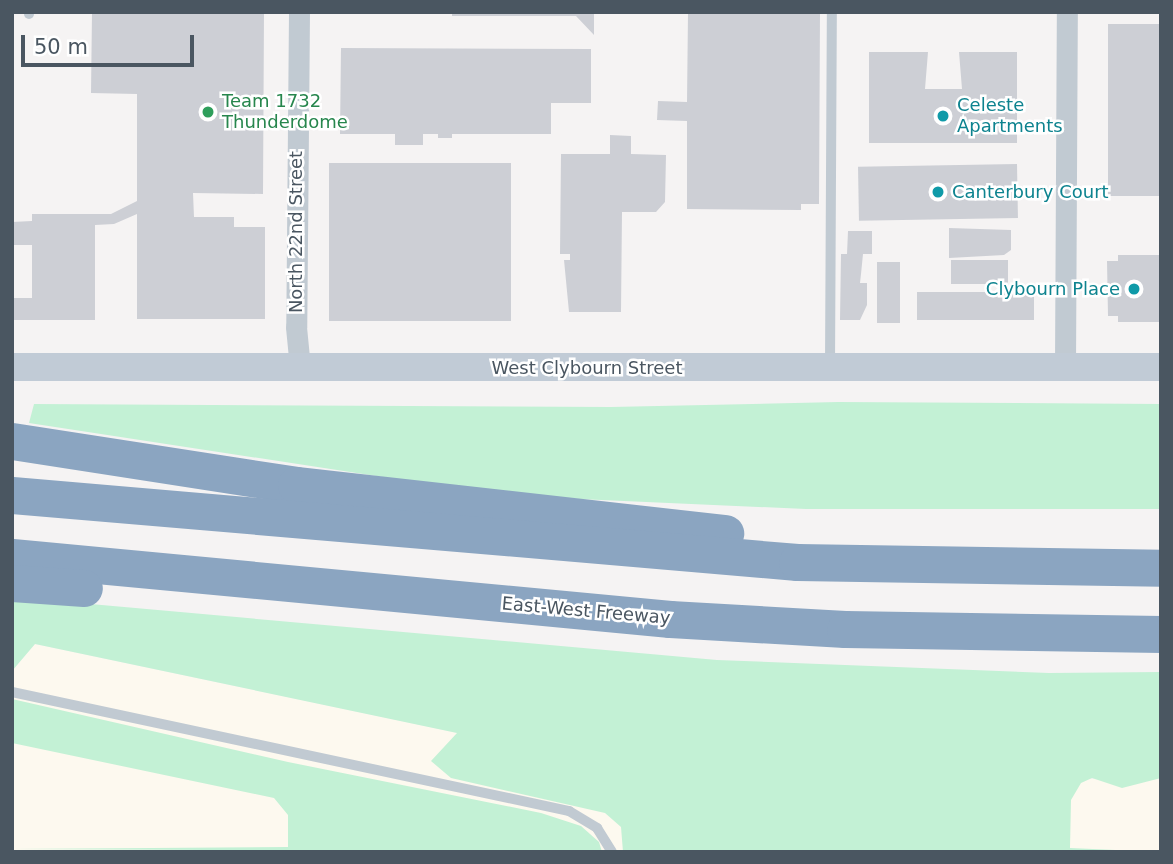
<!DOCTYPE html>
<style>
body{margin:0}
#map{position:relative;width:1173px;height:864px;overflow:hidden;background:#f5f3f3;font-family:"DejaVu Sans",sans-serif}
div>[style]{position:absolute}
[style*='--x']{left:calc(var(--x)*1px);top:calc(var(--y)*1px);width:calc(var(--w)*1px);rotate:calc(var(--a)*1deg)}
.commercial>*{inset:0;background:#fdf9ef;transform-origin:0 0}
.green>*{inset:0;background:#c3f1d5}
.building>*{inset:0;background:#cdcfd5;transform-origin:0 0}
.lane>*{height:10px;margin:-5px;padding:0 5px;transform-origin:5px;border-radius:5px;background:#c1cad2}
.street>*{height:21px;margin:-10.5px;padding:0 10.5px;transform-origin:10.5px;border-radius:10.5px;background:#c1cad2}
.secondary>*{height:28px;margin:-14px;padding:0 14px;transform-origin:14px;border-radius:14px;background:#c1cbd6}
.highway>*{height:37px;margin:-18.5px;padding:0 18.5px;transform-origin:18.5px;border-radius:18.5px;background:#8ba5c1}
.dots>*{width:19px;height:19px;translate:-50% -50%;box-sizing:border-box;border:4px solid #fff;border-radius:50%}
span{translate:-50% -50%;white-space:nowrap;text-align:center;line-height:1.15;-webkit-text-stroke:5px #fff;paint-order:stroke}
.leisure-label{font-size:18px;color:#27864d}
.left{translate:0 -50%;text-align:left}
.culture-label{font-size:18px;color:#0d838f}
.right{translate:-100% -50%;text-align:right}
.street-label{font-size:18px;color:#4a5661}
.frame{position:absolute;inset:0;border:14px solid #4a5661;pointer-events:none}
.scale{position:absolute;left:21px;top:35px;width:173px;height:32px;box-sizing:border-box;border:4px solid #4a5661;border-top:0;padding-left:9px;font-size:21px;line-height:24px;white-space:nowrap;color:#4a5661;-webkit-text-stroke:5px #fff;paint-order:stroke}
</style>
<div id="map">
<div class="commercial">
<i style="clip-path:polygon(35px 644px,458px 733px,432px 761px,634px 811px,633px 852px,12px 852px,12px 671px)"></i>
<i style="left:1059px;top:779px;width:102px;height:73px"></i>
</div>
<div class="green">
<i style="clip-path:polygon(838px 402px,1161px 404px,1161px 509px,806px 509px,579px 499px,448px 487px,29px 423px,34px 404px,611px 407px)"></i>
<i style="clip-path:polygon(12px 597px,717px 660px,1049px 673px,1161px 672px,1161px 778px,1122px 788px,1092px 778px,1081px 783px,1071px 800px,1070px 848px,1161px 852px,623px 852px,621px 827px,605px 813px,451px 778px,431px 761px,457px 733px,35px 644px,12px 671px)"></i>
<i style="clip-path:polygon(12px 699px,288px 762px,541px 813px,581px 826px,599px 842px,602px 852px,12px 849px,288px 847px,288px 815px,274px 798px,12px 743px)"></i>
</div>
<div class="building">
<i style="clip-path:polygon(92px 12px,264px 12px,263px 194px,193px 193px,194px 217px,234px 217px,234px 227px,265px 227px,265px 319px,137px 319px,137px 214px,114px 224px,95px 225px,95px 320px,12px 320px,12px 298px,32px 298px,32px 245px,12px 245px,12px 222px,32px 221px,32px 214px,111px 214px,137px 201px,137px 94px,91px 93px)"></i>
<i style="clip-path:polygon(452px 12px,594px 12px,594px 35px,576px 16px,452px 16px)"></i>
<i style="clip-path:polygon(688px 12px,820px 12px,819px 204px,801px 204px,801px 210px,687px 209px,687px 121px,657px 120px,658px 101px,687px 102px)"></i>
<i style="left:1108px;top:24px;width:53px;height:172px"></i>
<i style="clip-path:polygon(341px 48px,591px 49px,591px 103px,551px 103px,551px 134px,452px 134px,452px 138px,438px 138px,438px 134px,423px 134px,423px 145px,395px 145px,395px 134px,340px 134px)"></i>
<i style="clip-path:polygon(869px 52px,928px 52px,925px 89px,962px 89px,959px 52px,1017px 52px,1017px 143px,869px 143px)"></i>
<i style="clip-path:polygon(610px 135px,631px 136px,631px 154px,666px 155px,665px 202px,656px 212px,622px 212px,621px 312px,569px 312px,564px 260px,570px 260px,570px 254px,560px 254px,561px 154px,610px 154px)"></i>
<i style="left:329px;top:163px;width:182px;height:158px"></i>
<i style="left:1017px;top:164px;width:54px;height:159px;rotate:89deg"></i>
<i style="clip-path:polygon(949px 228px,1011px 230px,1011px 250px,1004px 255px,949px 258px)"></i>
<i style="clip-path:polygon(848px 231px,872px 231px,872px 254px,863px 254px,861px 274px,860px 283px,867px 283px,867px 305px,860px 320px,840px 320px,841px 254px,847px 254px)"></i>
<i style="clip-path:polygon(1118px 255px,1161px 255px,1161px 322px,1118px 322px,1118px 316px,1108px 316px,1107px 261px,1118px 261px)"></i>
<i style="left:951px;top:260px;width:57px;height:24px"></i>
<i style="left:877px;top:262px;width:23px;height:61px"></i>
<i style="left:917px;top:292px;width:117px;height:28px"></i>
</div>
<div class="lane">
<i style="--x:29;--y:12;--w:2;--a:90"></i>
<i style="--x:830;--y:366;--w:354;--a:-89.7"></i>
<i style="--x:12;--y:692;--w:570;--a:12.06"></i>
<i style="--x:569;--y:811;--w:33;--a:31"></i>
<i style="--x:597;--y:828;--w:28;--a:58"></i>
</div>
<div class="street">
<i style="--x:299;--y:12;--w:315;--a:90.5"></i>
<i style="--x:296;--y:327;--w:41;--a:84.4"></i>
<i style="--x:1065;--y:366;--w:354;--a:-89.7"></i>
</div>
<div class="secondary">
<i style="--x:12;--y:367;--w:1149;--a:0"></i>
</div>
<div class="highway">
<i style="--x:12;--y:441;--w:287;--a:8.8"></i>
<i style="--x:296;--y:485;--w:432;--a:6.4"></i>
<i style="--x:12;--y:495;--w:788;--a:4.88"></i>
<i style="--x:797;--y:562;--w:364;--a:0.9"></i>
<i style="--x:12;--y:557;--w:661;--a:5.38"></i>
<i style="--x:670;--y:619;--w:175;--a:3.3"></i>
<i style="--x:845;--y:629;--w:316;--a:0.9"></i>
<i style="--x:12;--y:583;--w:72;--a:4"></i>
</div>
<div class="dots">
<i style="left:208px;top:112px;background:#2e9e5b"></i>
<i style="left:943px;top:116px;background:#0f9aa8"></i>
<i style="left:938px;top:192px;background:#0f9aa8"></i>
<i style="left:1134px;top:289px;background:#0f9aa8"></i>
</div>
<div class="leisure-label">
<span class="left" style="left:222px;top:112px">Team 1732<br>Thunderdome</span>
</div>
<div class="culture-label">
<span class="left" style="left:957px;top:116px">Celeste<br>Apartments</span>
<span class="left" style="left:952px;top:192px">Canterbury Court</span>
<span class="right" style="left:1120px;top:289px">Clybourn Place</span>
</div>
<div class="street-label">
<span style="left:296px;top:232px;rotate:-90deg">North 22nd Street</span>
<span style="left:587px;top:368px">West Clybourn Street</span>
<span style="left:586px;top:611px;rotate:5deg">East-West Freeway</span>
</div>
<div class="frame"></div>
<div class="scale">50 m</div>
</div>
